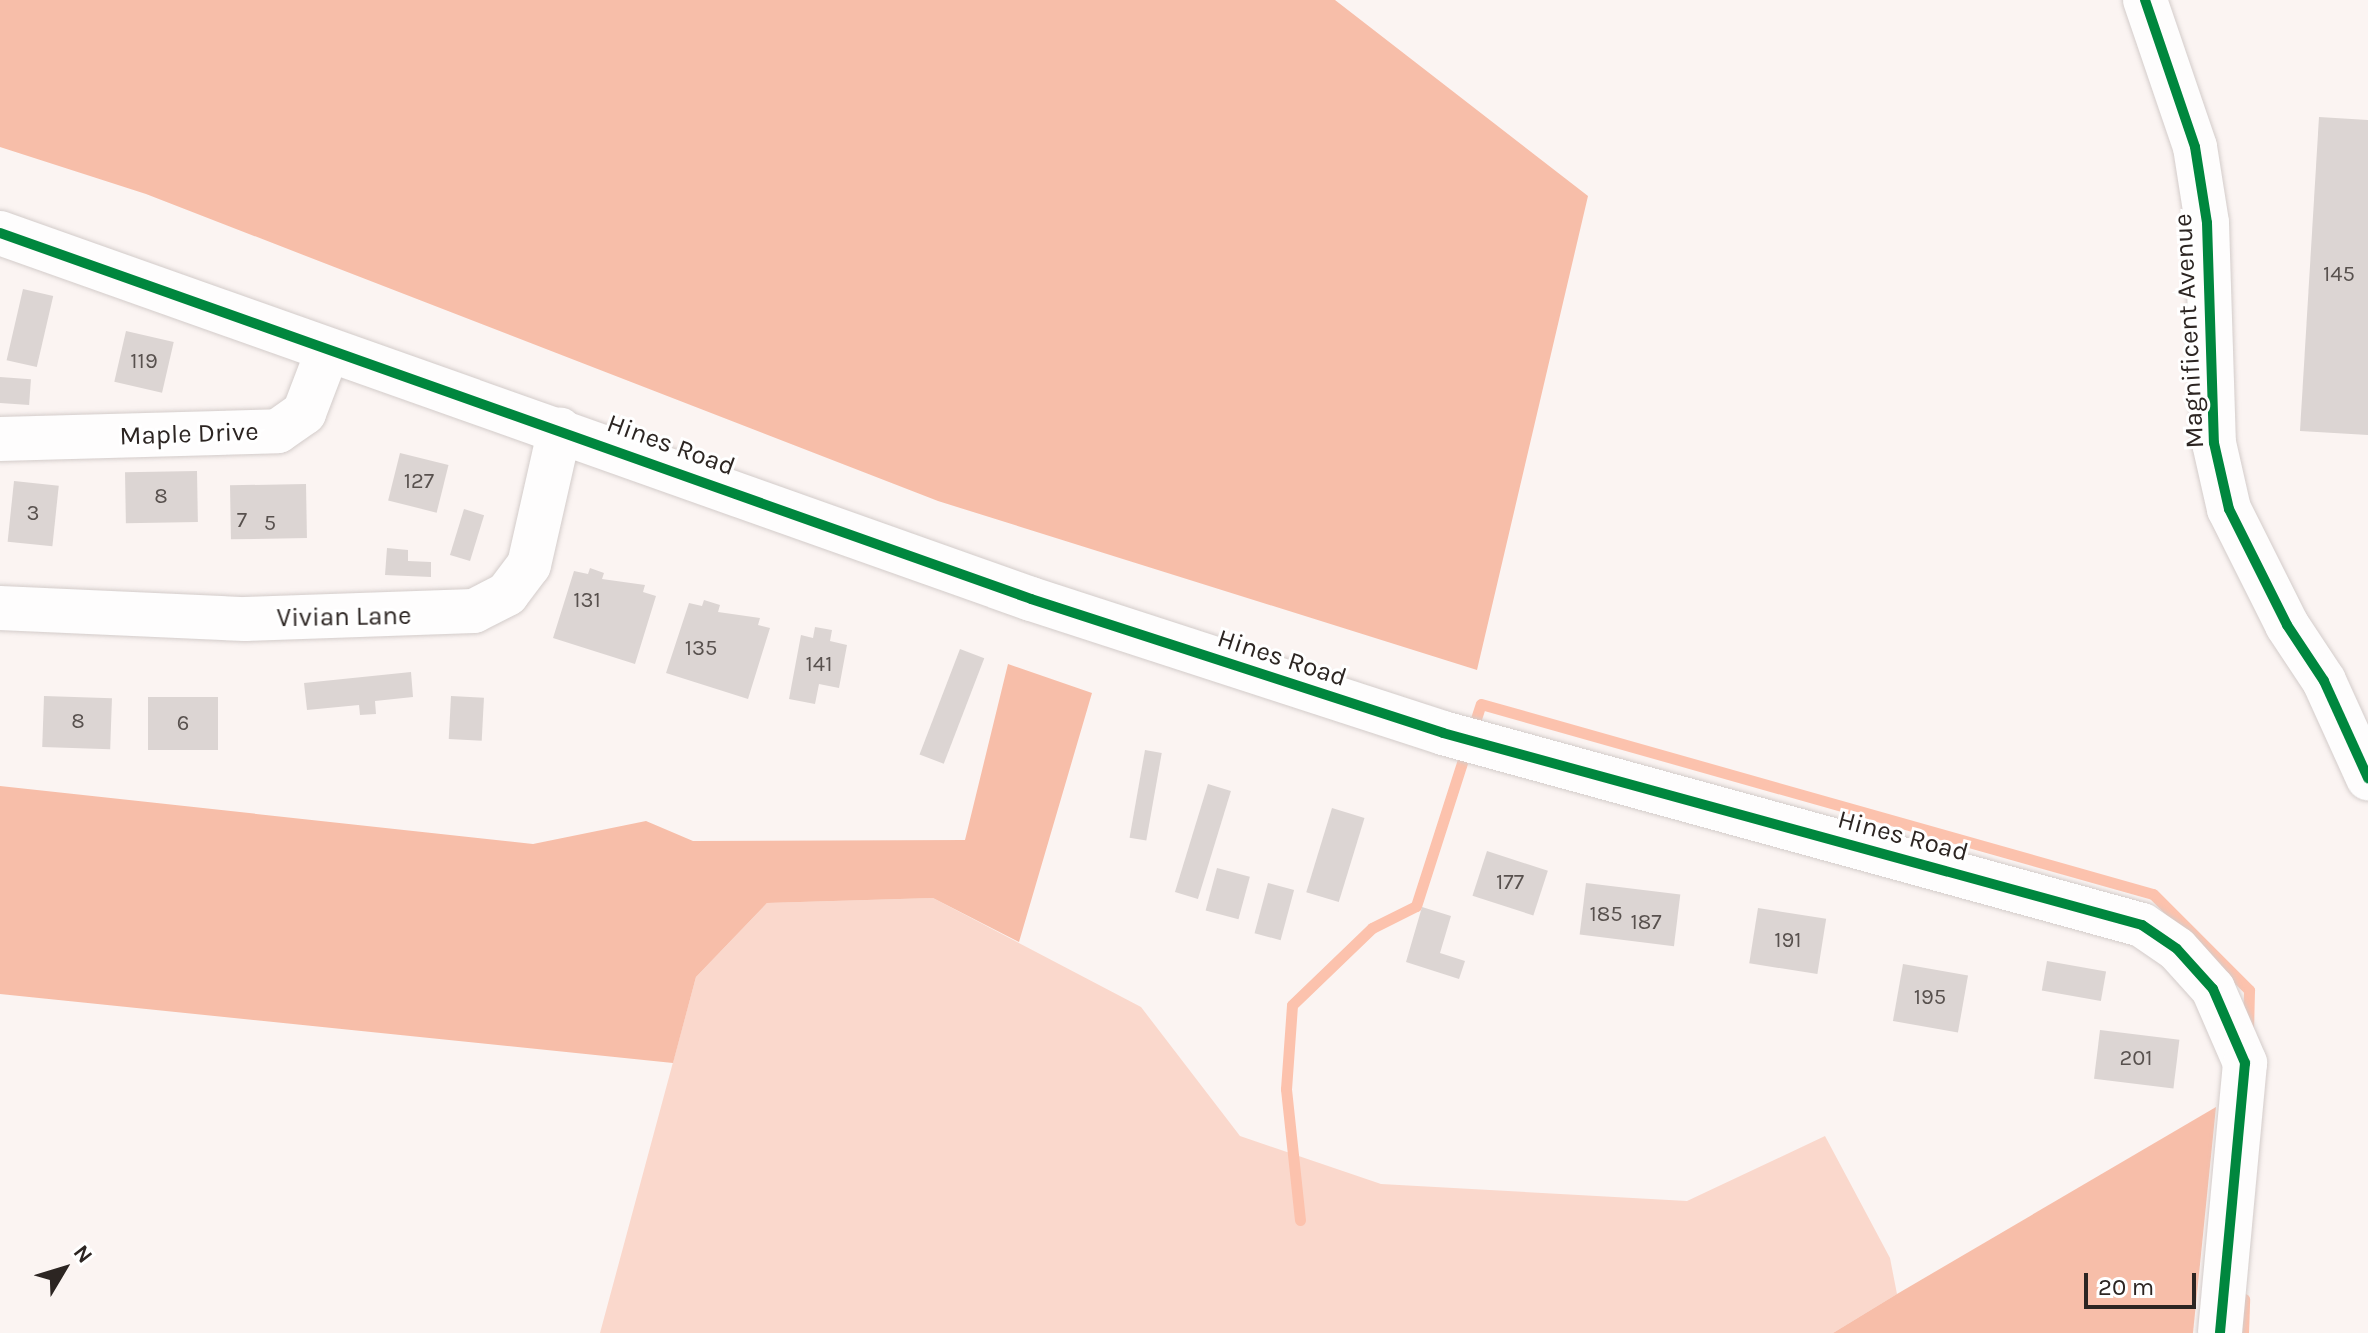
<!DOCTYPE html>
<style>
body{margin:0}
#map{position:relative;width:2368px;height:1333px;overflow:hidden;background:#fbf4f2;font-family:Karla,sans-serif}
div>[style]{position:absolute}
[style*='--x']{left:calc(var(--x)*1px);top:calc(var(--y)*1px);width:calc(var(--w)*1px);rotate:calc(var(--a)*1deg)}
.green>*{inset:0;background:#fad8cc}
.forest>*{inset:0;background:#f7bea9}
.stream>*{height:11px;margin:-5.5px;padding:0 5.5px;transform-origin:5.5px;border-radius:5.5px;background:#fcc2ad}
.building>*{inset:0;background:#dcd5d3;transform-origin:0 0}
.roads{filter:drop-shadow(0 0 2px #d3ccca) drop-shadow(0 0 2px #d3ccca)}
.minor>*{height:44px;margin:-22px;padding:0 22px;transform-origin:22px;border-radius:22px;background:#fefdfd}
.cycleway>*{height:10px;margin:-5px;padding:0 5px;transform-origin:5px;border-radius:5px;background:#00873e}
span{translate:-50% -50%;white-space:nowrap;text-align:center;line-height:1.15;-webkit-text-stroke:6px #fff;paint-order:stroke}
.number-label{font-size:22px;color:#58514e}
.number-label span{-webkit-text-stroke-width:0}
.street-label{font-size:26px;color:#2c2522}
.north{position:absolute;left:24px;top:1229px;width:80px;height:80px;-webkit-text-stroke:6px #fff;paint-order:stroke;rotate:52deg;font-size:22px;font-weight:700;line-height:32px;text-align:center;color:#2c2522}
.north::after{content:'';display:block;margin:auto;width:28px;height:36px;background:#2c2522;clip-path:polygon(50% 0,100% 100%,50% 72%,0 100%)}
.scale{position:absolute;left:2084px;top:1273px;width:112px;height:36px;box-sizing:border-box;border:4px solid #2c2522;border-top:0;padding-left:10px;font-size:24px;line-height:28px;white-space:nowrap;color:#2c2522;-webkit-text-stroke:6px #fff;paint-order:stroke}
</style>
<div id="map">
<div class="green">
<i style="clip-path:polygon(933px 898px,1141px 1007px,1240px 1136px,1381px 1184px,1687px 1201px,1825px 1136px,1890px 1258px,1897px 1294px,1833px 1333px,600px 1333px,696px 977px,767px 903px)"></i>
</div>
<div class="forest">
<i style="clip-path:polygon(0 0,1335px 0,1588px 196px,1477px 670px,938px 501px,146px 194px,0 147px)"></i>
<i style="clip-path:polygon(1008px 664px,1092px 693px,1019px 942px,933px 898px,767px 903px,696px 977px,673px 1063px,0 994px,0 786px,533px 844px,646px 821px,693px 841px,965px 840px)"></i>
<i style="clip-path:polygon(2216px 1107px,2193px 1333px,1833px 1333px,1897px 1294px)"></i>
</div>
<div class="stream">
<i style="--x:1472;--y:731;--w:28;--a:-72"></i>
<i style="--x:1481;--y:704;--w:698;--a:15.79"></i>
<i style="--x:2153;--y:894;--w:136;--a:45"></i>
<i style="--x:2249;--y:990;--w:40;--a:91.4"></i>
<i style="--x:1300;--y:1220;--w:132;--a:-96.1"></i>
<i style="--x:1286;--y:1089;--w:84;--a:-85.9"></i>
<i style="--x:1292;--y:1005;--w:111;--a:-43.9"></i>
<i style="--x:1372;--y:928;--w:49;--a:-26.6"></i>
<i style="--x:1416;--y:906;--w:167;--a:-72.2"></i>
<i style="--x:2243;--y:1333;--w:34;--a:-88"></i>
</div>
<div class="building">
<i style="clip-path:polygon(2319px 117px,2368px 120px,2368px 435px,2300px 431px)"></i>
<i style="left:23px;top:289px;width:31px;height:73px;rotate:13deg"></i>
<i style="left:126px;top:331px;width:49px;height:52px;rotate:13deg"></i>
<i style="left:0;top:377px;width:31px;height:26px;rotate:4deg"></i>
<i style="left:400px;top:453px;width:50px;height:49px;rotate:14deg"></i>
<i style="left:197px;top:471px;width:51px;height:72px;rotate:89deg"></i>
<i style="left:14px;top:481px;width:45px;height:61px;rotate:6deg"></i>
<i style="left:306px;top:484px;width:54px;height:76px;rotate:89deg"></i>
<i style="left:464px;top:509px;width:21px;height:48px;rotate:17deg"></i>
<i style="clip-path:polygon(387px 548px,408px 550px,408px 561px,431px 562px,431px 577px,385px 575px)"></i>
<i style="clip-path:polygon(590px 568px,604px 573px,602px 579px,645px 585px,643px 592px,656px 596px,635px 664px,553px 638px,574px 571px,588px 574px)"></i>
<i style="clip-path:polygon(704px 600px,720px 605px,718px 612px,760px 618px,758px 625px,770px 628px,748px 699px,666px 673px,689px 603px,702px 606px)"></i>
<i style="clip-path:polygon(815px 627px,832px 630px,830px 641px,847px 645px,839px 688px,819px 684px,815px 704px,789px 699px,801px 635px,813px 638px)"></i>
<i style="left:960px;top:649px;width:26px;height:113px;rotate:21deg"></i>
<i style="clip-path:polygon(411px 672px,413px 697px,375px 701px,376px 714px,360px 715px,359px 705px,307px 710px,304px 683px)"></i>
<i style="left:44px;top:696px;width:68px;height:51px;rotate:2deg"></i>
<i style="left:451px;top:696px;width:33px;height:43px;rotate:3deg"></i>
<i style="left:218px;top:697px;width:53px;height:70px;rotate:90deg"></i>
<i style="left:1145px;top:750px;width:17px;height:89px;rotate:10deg"></i>
<i style="left:1208px;top:784px;width:24px;height:113px;rotate:17deg"></i>
<i style="left:1332px;top:808px;width:34px;height:88px;rotate:17deg"></i>
<i style="left:1487px;top:851px;width:64px;height:47px;rotate:18deg"></i>
<i style="left:1217px;top:868px;width:34px;height:44px;rotate:15deg"></i>
<i style="left:1268px;top:883px;width:27px;height:52px;rotate:15deg"></i>
<i style="left:1586px;top:883px;width:95px;height:52px;rotate:7deg"></i>
<i style="clip-path:polygon(1422px 907px,1451px 916px,1440px 953px,1465px 961px,1459px 979px,1406px 962px)"></i>
<i style="left:1758px;top:908px;width:69px;height:56px;rotate:9deg"></i>
<i style="left:2047px;top:961px;width:60px;height:30px;rotate:10deg"></i>
<i style="left:1903px;top:964px;width:66px;height:58px;rotate:10deg"></i>
<i style="left:2100px;top:1030px;width:80px;height:49px;rotate:7deg"></i>
</div>
<div class="roads">
<div class="minor">
<i style="--x:2145;--y:0;--w:155;--a:71.2"></i>
<i style="--x:2195;--y:147;--w:77;--a:81"></i>
<i style="--x:2207;--y:223;--w:220;--a:88.2"></i>
<i style="--x:2214;--y:443;--w:68;--a:77.2"></i>
<i style="--x:2229;--y:509;--w:130;--a:63.4"></i>
<i style="--x:2287;--y:625;--w:67;--a:56.5"></i>
<i style="--x:2324;--y:681;--w:107;--a:65.6"></i>
<i style="--x:0;--y:233;--w:1094;--a:19.54"></i>
<i style="--x:1031;--y:599;--w:433;--a:18"></i>
<i style="--x:1443;--y:733;--w:725;--a:15.36"></i>
<i style="--x:2142;--y:925;--w:42;--a:34.4"></i>
<i style="--x:2177;--y:949;--w:54;--a:48"></i>
<i style="--x:2213;--y:989;--w:81;--a:66.6"></i>
<i style="--x:2245;--y:1063;--w:271;--a:95.3"></i>
<i style="--x:0;--y:439;--w:278;--a:-1.6"></i>
<i style="--x:278;--y:431;--w:32;--a:-35"></i>
<i style="--x:304;--y:413;--w:67;--a:-69.1"></i>
<i style="--x:0;--y:608;--w:245;--a:2.6"></i>
<i style="--x:245;--y:619;--w:229;--a:-2"></i>
<i style="--x:474;--y:611;--w:37;--a:-27"></i>
<i style="--x:507;--y:594;--w:36;--a:-53"></i>
<i style="--x:529;--y:565;--w:139;--a:-77.2"></i>
</div>
</div>
<div class="cycleway">
<i style="--x:2145;--y:0;--w:155;--a:71.2"></i>
<i style="--x:2195;--y:147;--w:77;--a:81"></i>
<i style="--x:2207;--y:223;--w:220;--a:88.2"></i>
<i style="--x:2214;--y:443;--w:68;--a:77.2"></i>
<i style="--x:2229;--y:509;--w:130;--a:63.4"></i>
<i style="--x:2287;--y:625;--w:67;--a:56.5"></i>
<i style="--x:2324;--y:681;--w:107;--a:65.6"></i>
<i style="--x:0;--y:233;--w:1094;--a:19.54"></i>
<i style="--x:1031;--y:599;--w:433;--a:18"></i>
<i style="--x:1443;--y:733;--w:725;--a:15.36"></i>
<i style="--x:2142;--y:925;--w:42;--a:34.4"></i>
<i style="--x:2177;--y:949;--w:54;--a:48"></i>
<i style="--x:2213;--y:989;--w:81;--a:66.6"></i>
<i style="--x:2245;--y:1063;--w:271;--a:95.3"></i>
</div>
<div class="number-label">
<span style="left:2339px;top:275px">145</span>
<span style="left:144px;top:362px">119</span>
<span style="left:419px;top:482px">127</span>
<span style="left:161px;top:497px">8</span>
<span style="left:33px;top:514px">3</span>
<span style="left:242px;top:521px">7</span>
<span style="left:270px;top:524px">5</span>
<span style="left:587px;top:601px">131</span>
<span style="left:701px;top:649px">135</span>
<span style="left:819px;top:665px">141</span>
<span style="left:78px;top:722px">8</span>
<span style="left:183px;top:724px">6</span>
<span style="left:1510px;top:883px">177</span>
<span style="left:1606px;top:915px">185</span>
<span style="left:1646px;top:923px">187</span>
<span style="left:1788px;top:941px">191</span>
<span style="left:1930px;top:998px">195</span>
<span style="left:2136px;top:1059px">201</span>
</div>
<div class="street-label">
<span style="left:2189px;top:331px;rotate:-93deg">Magnificent Avenue</span>
<span style="left:189px;top:434px;rotate:-2deg">Maple Drive</span>
<span style="left:671px;top:445px;rotate:20deg">Hines Road</span>
<span style="left:344px;top:617px;rotate:-1deg">Vivian Lane</span>
<span style="left:1282px;top:658px;rotate:18deg">Hines Road</span>
<span style="left:1903px;top:836px;rotate:15deg">Hines Road</span>
</div>
<div class="north">N</div>
<div class="scale">20 m</div>
</div>
